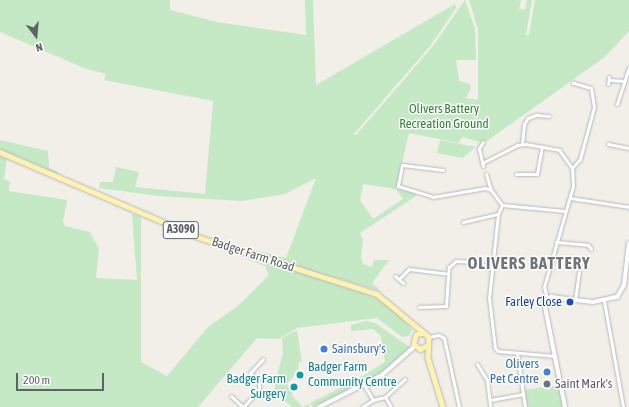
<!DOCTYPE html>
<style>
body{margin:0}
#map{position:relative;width:629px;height:407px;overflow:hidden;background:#f1efe8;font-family:"Asap Condensed",sans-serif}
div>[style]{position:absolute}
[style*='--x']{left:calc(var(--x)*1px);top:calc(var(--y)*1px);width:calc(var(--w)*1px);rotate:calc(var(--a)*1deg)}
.green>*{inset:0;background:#c5e8c5}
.roads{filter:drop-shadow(0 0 1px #b5b8bc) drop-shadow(0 0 1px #b5b8bc)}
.street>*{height:3px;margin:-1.5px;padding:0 1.5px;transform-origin:1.5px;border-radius:1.5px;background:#fff}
.secondary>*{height:4px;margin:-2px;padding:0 2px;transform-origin:2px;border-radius:2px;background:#fff}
.primary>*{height:4.5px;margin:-2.25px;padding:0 2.25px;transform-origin:2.25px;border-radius:2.25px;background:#fff2af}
.dots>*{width:11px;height:11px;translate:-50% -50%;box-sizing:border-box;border:2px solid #fff;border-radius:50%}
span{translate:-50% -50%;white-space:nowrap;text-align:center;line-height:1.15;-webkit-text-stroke:3px #fff;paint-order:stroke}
.shield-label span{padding:1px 3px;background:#fff;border:1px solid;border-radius:3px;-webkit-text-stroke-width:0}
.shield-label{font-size:12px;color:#5f6368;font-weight:700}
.park-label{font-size:13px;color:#348238}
.street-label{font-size:13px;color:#5f6368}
.transit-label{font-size:13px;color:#164399}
.right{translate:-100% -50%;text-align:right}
.shop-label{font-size:13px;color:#366cbe}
.left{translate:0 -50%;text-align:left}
.culture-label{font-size:13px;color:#0d838f}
.worship-label{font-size:13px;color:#5b616d}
.district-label{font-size:17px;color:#70757a;font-weight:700;letter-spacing:1px}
.north{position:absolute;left:16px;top:16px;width:40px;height:40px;-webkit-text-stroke:3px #fff;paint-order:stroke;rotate:164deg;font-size:11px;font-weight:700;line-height:16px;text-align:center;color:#5f6368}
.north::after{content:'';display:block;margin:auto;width:14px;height:18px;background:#5f6368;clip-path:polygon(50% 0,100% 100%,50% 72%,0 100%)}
.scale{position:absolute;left:16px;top:373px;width:88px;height:18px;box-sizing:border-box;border:2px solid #5f6368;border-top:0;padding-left:5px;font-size:12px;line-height:14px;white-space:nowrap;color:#5f6368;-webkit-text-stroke:3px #fff;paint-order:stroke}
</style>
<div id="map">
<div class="green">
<i style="clip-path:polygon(evenodd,0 0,170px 0,170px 10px,217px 22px,306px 35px,305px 0,313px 0,316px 85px,455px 4px,456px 8px,431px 45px,354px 134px,356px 135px,433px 46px,465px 0,475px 29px,476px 60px,456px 60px,459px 81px,470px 84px,471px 88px,466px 98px,478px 100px,478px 29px,469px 0,521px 0,519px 9px,525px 10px,527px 0,532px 0,526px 35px,529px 35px,535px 0,629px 0,629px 31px,606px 56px,484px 143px,462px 137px,459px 143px,409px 133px,396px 189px,416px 193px,416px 196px,360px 233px,363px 240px,361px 258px,363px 264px,372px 267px,374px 260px,389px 260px,372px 283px,381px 291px,263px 257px,207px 238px,286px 258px,316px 178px,285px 194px,242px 201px,159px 196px,99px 188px,100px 182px,113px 182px,116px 167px,139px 172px,135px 187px,205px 194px,213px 101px,104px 80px,106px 74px,84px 68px,0 32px,0 0,363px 184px,396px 189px,403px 199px,373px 219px,360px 200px,363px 184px)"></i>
<i style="clip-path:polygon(0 140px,48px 151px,49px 168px,58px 172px,58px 175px,0 149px)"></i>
<i style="clip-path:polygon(440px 140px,476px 147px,462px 158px,437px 153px)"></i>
<i style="clip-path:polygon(0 156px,7px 159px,4px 179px,10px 182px,9px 191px,67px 200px,63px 222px,65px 226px,90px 232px,99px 249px,96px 278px,137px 280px,132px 214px,141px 216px,141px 362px,167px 376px,208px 327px,239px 305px,269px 275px,265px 266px,248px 259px,250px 258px,326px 280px,382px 300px,398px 313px,412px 330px,409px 336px,402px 337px,377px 318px,297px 328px,279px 339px,257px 338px,198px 407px,0 407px)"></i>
<i style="clip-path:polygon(367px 321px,377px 324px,411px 348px,381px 374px,362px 384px,358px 379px,385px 362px,381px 336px,373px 329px,351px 331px,351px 325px)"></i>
<i style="clip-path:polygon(297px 330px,302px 363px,299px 361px,298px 371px,287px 384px,294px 391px,291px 395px,303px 407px,309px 404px,310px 407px,292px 407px,275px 393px,275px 383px,283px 353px,282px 338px)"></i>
<i style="clip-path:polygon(356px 380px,360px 386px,317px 407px,313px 407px,310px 403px)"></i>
<i style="clip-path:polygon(559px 385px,563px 407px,527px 407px,524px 390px)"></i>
</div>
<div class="roads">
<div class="street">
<i style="--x:610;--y:80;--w:14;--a:4"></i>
<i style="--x:608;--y:84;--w:7;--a:-82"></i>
<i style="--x:617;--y:104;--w:38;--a:-72"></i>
<i style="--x:522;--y:144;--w:20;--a:-84"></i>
<i style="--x:524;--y:124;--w:7;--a:-56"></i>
<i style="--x:528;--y:118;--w:9;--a:-21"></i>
<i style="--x:536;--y:115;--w:13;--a:4"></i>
<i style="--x:608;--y:144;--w:21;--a:11"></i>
<i style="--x:482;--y:163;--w:39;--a:-27"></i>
<i style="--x:517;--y:145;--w:9;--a:-6"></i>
<i style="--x:526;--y:144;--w:34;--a:10"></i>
<i style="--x:559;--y:150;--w:22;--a:54"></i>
<i style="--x:483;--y:166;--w:18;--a:-103"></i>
<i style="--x:479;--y:148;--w:7;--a:-56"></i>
<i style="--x:443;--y:170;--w:41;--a:-173"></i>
<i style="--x:402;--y:165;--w:21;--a:101"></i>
<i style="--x:398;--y:186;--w:37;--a:17"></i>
<i style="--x:433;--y:197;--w:53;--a:-9.8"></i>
<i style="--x:485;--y:188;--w:6;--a:18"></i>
<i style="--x:486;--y:174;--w:17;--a:73"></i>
<i style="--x:491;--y:190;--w:19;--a:54"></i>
<i style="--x:502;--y:205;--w:10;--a:114"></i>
<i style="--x:498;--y:214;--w:84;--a:96.1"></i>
<i style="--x:489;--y:298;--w:50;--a:83.2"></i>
<i style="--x:495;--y:348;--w:4;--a:45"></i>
<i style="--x:498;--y:351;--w:57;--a:5"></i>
<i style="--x:516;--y:174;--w:21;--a:0"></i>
<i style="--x:537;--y:174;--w:28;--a:-80"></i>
<i style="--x:570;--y:198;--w:60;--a:8.7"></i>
<i style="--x:502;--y:205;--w:63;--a:5.4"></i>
<i style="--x:463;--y:222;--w:36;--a:-13"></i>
<i style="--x:556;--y:242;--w:32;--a:5"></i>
<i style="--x:588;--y:245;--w:5;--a:53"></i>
<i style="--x:395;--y:276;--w:11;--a:41"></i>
<i style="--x:399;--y:279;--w:14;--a:-45"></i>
<i style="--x:409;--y:269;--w:39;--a:7"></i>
<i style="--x:547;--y:298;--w:11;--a:-105"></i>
<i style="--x:544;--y:287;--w:105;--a:-74"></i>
<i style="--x:573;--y:186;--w:18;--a:-93"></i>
<i style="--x:572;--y:168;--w:12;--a:-48"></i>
<i style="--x:580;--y:159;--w:54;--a:-74.9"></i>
<i style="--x:594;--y:107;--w:19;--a:-99"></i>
<i style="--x:591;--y:88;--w:19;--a:-164"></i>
<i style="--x:575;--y:300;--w:28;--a:-82"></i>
<i style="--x:604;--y:301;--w:108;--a:79.8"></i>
<i style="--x:419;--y:307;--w:27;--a:-2"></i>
<i style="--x:446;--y:306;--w:39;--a:-86"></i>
<i style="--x:449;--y:267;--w:9;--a:-41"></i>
<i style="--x:456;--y:261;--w:20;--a:3"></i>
<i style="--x:476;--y:262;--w:17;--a:21"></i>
<i style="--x:429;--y:337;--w:10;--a:-11"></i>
<i style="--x:439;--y:335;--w:6;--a:31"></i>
<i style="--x:444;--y:338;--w:71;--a:77.7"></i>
<i style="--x:517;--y:353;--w:55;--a:81.6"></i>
<i style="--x:477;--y:364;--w:19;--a:58"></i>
<i style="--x:487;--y:380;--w:26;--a:83"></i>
<i style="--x:364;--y:385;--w:17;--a:59"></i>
<i style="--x:231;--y:396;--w:16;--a:43"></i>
<i style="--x:385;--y:397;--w:12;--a:59"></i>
<i style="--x:490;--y:400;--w:34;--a:-10"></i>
<i style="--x:243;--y:407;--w:23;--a:-47"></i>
<i style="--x:259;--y:390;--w:8;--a:-90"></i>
<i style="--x:259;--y:382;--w:13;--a:-135"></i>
<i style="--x:250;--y:373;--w:19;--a:-47"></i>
<i style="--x:362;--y:407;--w:13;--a:-32"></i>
<i style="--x:373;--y:400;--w:12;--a:-14"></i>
<i style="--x:385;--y:397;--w:27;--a:-42"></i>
</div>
<div class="secondary">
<i style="--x:319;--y:407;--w:71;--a:-26.9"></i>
<i style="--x:382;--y:375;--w:44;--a:-41.3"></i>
<i style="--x:565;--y:407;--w:107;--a:-101.3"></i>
<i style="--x:544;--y:302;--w:9;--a:-36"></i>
<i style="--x:551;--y:297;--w:42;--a:6.8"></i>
<i style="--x:593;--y:302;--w:25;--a:-12"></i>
<i style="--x:617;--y:297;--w:14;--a:-60"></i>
<i style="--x:624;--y:285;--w:42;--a:-83.2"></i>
</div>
<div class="primary">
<i style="--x:0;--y:152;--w:215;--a:23.2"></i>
<i style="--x:198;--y:237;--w:188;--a:17.7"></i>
<i style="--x:377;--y:294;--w:67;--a:39.6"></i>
<i style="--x:429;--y:337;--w:21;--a:93"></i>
<i style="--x:428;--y:358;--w:51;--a:73"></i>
<i style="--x:423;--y:333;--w:7;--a:164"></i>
<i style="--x:416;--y:335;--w:9;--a:103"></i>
<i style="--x:414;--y:344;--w:8;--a:40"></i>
<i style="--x:420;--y:349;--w:9;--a:-27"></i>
</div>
</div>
<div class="dots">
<i style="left:570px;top:302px;background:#1a4fb4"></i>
<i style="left:324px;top:349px;background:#3f7fe0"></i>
<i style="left:547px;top:372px;background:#3f7fe0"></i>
<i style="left:300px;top:375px;background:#0f9aa8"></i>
<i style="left:547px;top:384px;background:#6b7280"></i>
<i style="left:294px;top:387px;background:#0f9aa8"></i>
</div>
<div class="shield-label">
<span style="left:181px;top:230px">A3090</span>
</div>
<div class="park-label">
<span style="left:444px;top:117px">Olivers Battery<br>Recreation Ground</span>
</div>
<div class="street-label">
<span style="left:253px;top:255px;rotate:18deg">Badger Farm Road</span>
</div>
<div class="transit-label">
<span class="right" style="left:562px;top:302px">Farley Close</span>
</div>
<div class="shop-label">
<span class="left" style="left:332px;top:349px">Sainsbury's</span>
<span class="right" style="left:539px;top:372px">Olivers<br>Pet Centre</span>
</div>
<div class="culture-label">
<span class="left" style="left:308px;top:375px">Badger Farm<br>Community Centre</span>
<span class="right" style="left:286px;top:387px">Badger Farm<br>Surgery</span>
</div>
<div class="worship-label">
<span class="left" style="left:555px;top:384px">Saint Mark's</span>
</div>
<div class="district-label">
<span style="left:529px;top:264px">OLIVERS BATTERY</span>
</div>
<div class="north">N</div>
<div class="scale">200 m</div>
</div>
